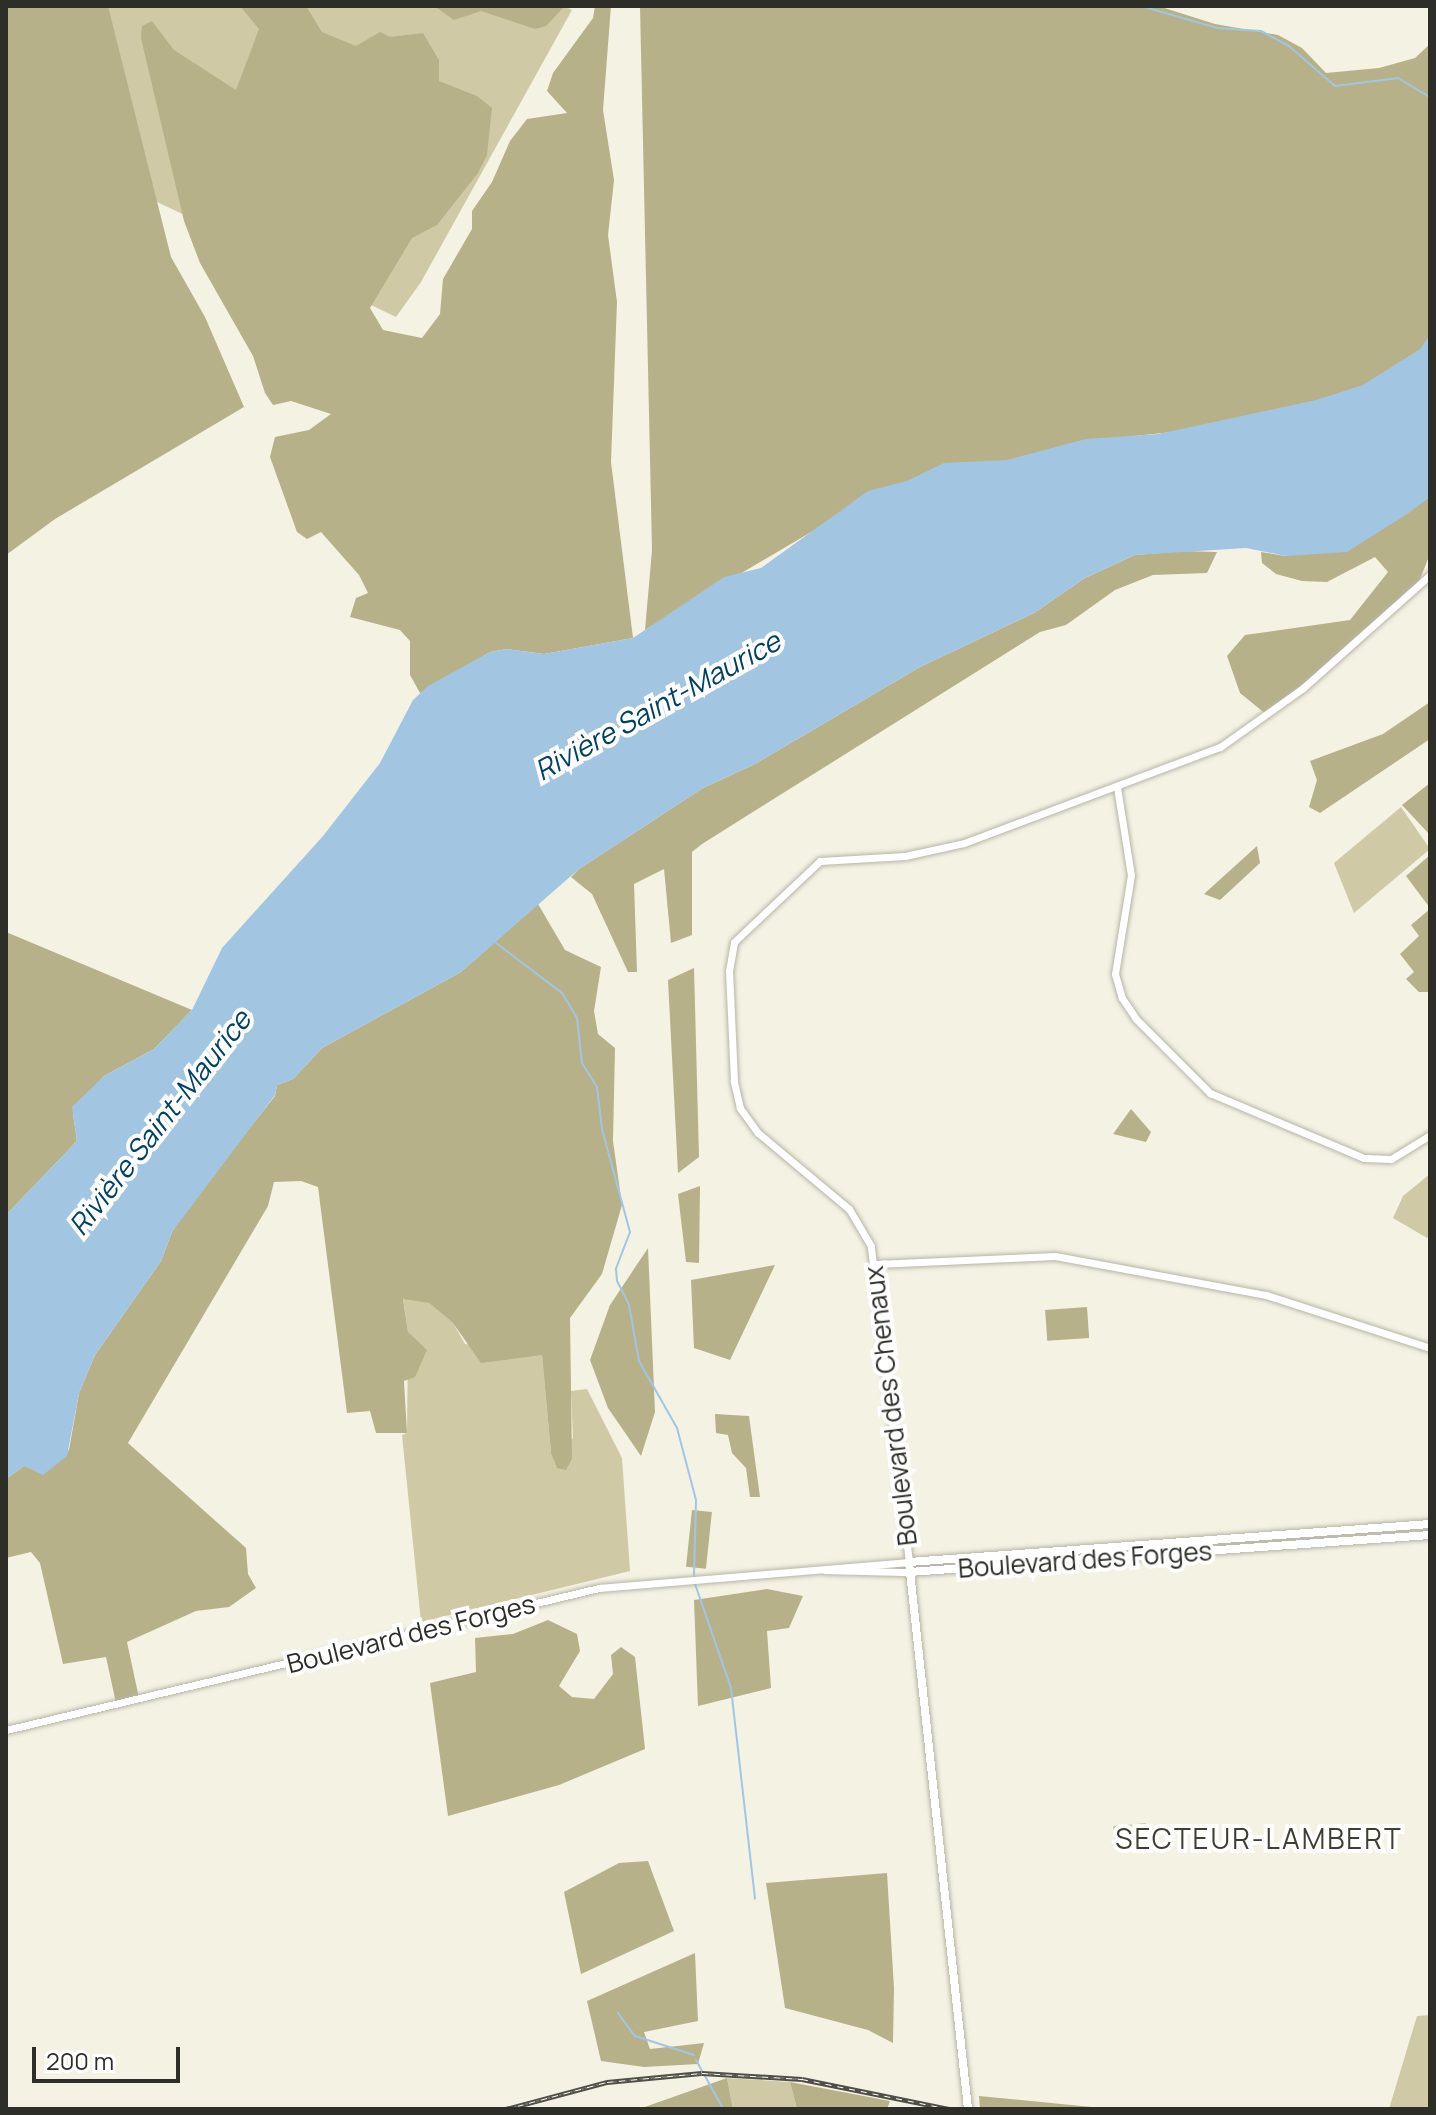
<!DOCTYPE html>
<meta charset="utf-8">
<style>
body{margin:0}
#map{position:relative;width:1436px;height:2115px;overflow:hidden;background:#f4f2e3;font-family:Manrope,sans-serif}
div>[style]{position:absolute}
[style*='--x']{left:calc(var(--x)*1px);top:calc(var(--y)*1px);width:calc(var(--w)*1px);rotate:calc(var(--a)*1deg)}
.green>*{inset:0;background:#cfcaa5;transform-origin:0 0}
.forest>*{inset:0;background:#b6b189;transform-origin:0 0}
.water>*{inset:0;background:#a2c6e2}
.stream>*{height:2px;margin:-1px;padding:0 1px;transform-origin:1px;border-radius:1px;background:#a2c6e2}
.roads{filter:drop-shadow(0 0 2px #b7b5a7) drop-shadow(0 0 2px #b7b5a7)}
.tertiary>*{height:7px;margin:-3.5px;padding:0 3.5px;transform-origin:3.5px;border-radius:3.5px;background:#fff}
.secondary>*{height:8px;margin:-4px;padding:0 4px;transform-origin:4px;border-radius:4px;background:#fff}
.rail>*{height:5px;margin-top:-2.5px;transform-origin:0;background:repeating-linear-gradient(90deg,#fff 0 6px,#4f4f47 0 12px);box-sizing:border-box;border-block:2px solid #4f4f47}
span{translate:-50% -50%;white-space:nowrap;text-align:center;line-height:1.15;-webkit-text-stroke:8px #fff;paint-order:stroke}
.street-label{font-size:26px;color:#2e2e28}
.water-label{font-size:28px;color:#004265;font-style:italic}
.neighbourhood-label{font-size:28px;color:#3f3e32;letter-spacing:2px}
.frame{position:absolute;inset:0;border:8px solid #2e2e28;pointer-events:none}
.scale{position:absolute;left:32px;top:2047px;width:148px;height:36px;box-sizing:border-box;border:4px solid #2e2e28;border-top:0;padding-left:10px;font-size:24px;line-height:28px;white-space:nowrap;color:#2e2e28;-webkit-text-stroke:6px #fff;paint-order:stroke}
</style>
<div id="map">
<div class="green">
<i style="clip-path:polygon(101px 6px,564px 6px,572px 10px,421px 282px,396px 317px,149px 198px)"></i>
<i style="clip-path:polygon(1401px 807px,1430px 849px,1354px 913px,1334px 863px)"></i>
<i style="clip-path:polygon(1430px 1174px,1430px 1234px,1427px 1238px,1393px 1218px,1403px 1196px)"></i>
<i style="clip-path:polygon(403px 1298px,429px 1303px,453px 1323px,465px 1344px,542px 1354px,551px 1453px,573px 1438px,571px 1391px,587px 1389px,622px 1458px,630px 1571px,421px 1622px,402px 1435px,407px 1433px,408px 1332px)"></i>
<i style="left:1146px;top:1823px;width:22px;height:33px;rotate:85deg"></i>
<i style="clip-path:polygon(1430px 2015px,1430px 2109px,1389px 2109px,1417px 2016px)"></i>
<i style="clip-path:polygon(727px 2078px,790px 2082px,797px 2109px,733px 2109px)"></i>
</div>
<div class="forest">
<i style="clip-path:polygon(6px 6px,108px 6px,171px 257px,205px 317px,244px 407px,55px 519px,6px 555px)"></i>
<i style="clip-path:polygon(240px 6px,306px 6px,322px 32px,356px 46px,380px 32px,390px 37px,423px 33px,439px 60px,439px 81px,477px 96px,492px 108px,487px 155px,478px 173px,437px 225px,412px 238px,370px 308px,383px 330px,422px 338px,440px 314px,443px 279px,472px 229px,472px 211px,492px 182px,510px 141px,527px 119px,567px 113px,547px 91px,553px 73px,593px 18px,595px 6px,611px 6px,603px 110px,614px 180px,608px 235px,617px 302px,611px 462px,633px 638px,544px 654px,507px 649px,490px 652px,420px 693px,410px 675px,410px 641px,400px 630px,350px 617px,356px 598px,368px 593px,359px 575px,321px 532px,307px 539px,297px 532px,270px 457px,275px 437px,309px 430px,331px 414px,291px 401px,273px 405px,265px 393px,253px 356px,200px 263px,184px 221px,141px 38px,142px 26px,152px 21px,174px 50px,236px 90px,259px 29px)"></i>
<i style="clip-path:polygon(434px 6px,565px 6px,546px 26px,535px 29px,481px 11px,454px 20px)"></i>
<i style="clip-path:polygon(640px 6px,1158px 6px,1215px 24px,1278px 35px,1302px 48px,1326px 73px,1379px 68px,1415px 58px,1430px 44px,1430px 343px,1357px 392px,1172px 432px,1107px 439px,840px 515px,645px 630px,652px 550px)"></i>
<i style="clip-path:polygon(1430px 497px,1430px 554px,1418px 584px,1267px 715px,1240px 693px,1227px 656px,1245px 635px,1350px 620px,1388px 572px,1375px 557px,1327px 582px,1302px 581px,1276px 574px,1262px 563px,1261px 552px,1286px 556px,1379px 530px)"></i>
<i style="clip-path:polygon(1182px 551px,1217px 552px,1207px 573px,1153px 575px,1115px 590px,1066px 625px,1040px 632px,702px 844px,692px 852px,692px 935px,671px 943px,664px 869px,634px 884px,637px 972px,628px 972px,592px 894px,571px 877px,579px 869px,703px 788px,753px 765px,920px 667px,1034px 613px,1085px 578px,1135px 555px)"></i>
<i style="clip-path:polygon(1430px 702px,1430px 739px,1320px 813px,1309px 807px,1317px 780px,1310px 761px,1383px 734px)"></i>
<i style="clip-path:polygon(1430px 783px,1430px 835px,1402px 805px)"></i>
<i style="clip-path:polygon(1257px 846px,1260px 863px,1220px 900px,1204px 894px)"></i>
<i style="clip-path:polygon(1430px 855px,1430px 908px,1406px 876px)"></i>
<i style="clip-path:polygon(538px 904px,565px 950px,601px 967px,594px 1011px,598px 1034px,615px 1048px,613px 1141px,622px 1205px,602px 1274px,570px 1318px,572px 1459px,566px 1470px,557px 1468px,551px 1453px,542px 1355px,481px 1363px,453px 1323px,429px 1303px,403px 1299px,408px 1332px,427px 1350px,415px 1377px,404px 1381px,407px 1433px,376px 1433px,370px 1411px,347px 1413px,318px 1187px,301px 1181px,274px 1182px,268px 1206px,128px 1443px,246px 1548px,248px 1574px,256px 1588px,229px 1607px,196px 1611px,127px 1642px,139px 1698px,116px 1703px,106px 1657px,63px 1664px,40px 1563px,31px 1552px,6px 1558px,6px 1479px,24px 1466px,36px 1470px,69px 1450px,79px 1393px,95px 1355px,161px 1261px,172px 1232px,192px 1201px,275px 1096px,277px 1085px,293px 1079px,322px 1048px,461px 972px)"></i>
<i style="clip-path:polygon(1430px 909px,1430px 992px,1419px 992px,1406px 979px,1414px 972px,1400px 954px,1419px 936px,1411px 925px)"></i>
<i style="clip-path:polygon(6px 932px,192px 1010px,154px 1049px,104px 1076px,73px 1114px,77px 1141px,6px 1215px)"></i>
<i style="clip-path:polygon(694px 968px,699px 1157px,678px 1173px,668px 980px)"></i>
<i style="clip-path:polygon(1131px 1109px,1151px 1132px,1146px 1142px,1113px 1134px)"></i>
<i style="clip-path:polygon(700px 1186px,699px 1263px,686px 1262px,678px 1194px)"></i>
<i style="clip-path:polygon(648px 1248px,655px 1412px,641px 1456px,608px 1408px,590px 1360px,610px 1305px)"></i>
<i style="clip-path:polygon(775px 1265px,730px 1360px,694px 1348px,691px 1280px)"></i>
<i style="left:1087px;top:1307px;width:31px;height:42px;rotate:86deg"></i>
<i style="clip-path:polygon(715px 1414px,749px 1416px,760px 1497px,750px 1497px,746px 1468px,732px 1453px,728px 1435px,716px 1433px)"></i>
<i style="left:692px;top:1510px;width:20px;height:57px;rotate:6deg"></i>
<i style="clip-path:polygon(767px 1589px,803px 1596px,789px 1628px,767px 1631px,771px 1688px,698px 1706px,694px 1600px)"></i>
<i style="clip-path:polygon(548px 1620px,577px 1634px,580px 1651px,559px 1686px,572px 1697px,594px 1699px,613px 1674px,611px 1655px,621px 1647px,635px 1657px,645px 1749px,559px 1785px,448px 1816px,430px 1683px,476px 1672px,475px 1638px,513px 1634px)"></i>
<i style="clip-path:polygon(648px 1861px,674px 1931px,581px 1974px,564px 1892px,619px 1863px)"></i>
<i style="clip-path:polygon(887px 1873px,894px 1988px,893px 2043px,868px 2030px,785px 2008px,766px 1883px)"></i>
<i style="clip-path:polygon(695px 1953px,698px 2021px,644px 2032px,650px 2049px,704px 2043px,698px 2064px,644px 2067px,601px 2061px,587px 2001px)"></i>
<i style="clip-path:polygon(727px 2078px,733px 2109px,639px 2109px)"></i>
<i style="clip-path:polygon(790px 2082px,890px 2101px,887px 2109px,797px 2109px)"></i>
<i style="clip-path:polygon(979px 2096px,1112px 2109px,1114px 2109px,980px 2109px)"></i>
</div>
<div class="water">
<i style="clip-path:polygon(1430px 335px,1430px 497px,1407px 514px,1347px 552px,1286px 556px,1246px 548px,1135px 555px,1085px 578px,1034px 613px,920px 667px,753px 765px,703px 788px,579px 869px,461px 972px,322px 1048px,293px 1079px,277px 1085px,275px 1095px,172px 1232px,161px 1261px,95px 1355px,79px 1393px,67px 1456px,43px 1475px,24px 1466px,6px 1479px,6px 1215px,77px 1141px,72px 1107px,104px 1076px,154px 1049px,192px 1010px,222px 948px,323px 836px,380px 763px,413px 700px,428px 686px,490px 652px,507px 649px,544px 654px,633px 638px,724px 577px,761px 568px,868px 491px,907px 481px,944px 463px,1007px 460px,1086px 439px,1158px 434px,1316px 400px,1363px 385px,1420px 349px)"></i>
</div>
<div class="stream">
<i style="--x:1141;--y:6;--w:79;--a:16.1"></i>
<i style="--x:1217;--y:28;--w:44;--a:3.9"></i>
<i style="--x:1261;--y:31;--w:32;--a:28"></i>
<i style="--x:1289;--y:46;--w:61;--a:41"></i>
<i style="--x:1335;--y:86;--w:64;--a:-7.2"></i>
<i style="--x:1398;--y:78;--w:37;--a:31"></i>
<i style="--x:492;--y:940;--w:88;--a:37.1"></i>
<i style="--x:562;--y:993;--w:29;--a:59"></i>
<i style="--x:577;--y:1018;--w:45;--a:83.7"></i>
<i style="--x:582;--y:1063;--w:28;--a:58"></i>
<i style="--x:597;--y:1087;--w:42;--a:83.2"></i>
<i style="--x:602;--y:1129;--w:107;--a:74.8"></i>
<i style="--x:630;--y:1232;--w:40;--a:111"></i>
<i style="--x:616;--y:1269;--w:12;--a:85"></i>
<i style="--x:617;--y:1281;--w:27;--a:63"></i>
<i style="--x:629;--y:1305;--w:57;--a:79.9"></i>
<i style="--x:639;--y:1361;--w:77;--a:60.4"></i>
<i style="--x:677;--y:1428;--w:74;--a:75.2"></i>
<i style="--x:696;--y:1500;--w:77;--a:91.5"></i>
<i style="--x:695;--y:1584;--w:110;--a:70.9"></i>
<i style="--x:731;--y:1688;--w:212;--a:83.5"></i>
<i style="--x:618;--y:2013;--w:29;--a:54"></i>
<i style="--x:635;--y:2036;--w:62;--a:17.9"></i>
<i style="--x:696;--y:2060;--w:13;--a:61"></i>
<i style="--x:705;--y:2076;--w:38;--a:61"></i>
</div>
<div class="roads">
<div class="tertiary">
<i style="--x:1117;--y:787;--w:89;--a:81"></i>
<i style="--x:1131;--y:875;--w:100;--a:99.2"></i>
<i style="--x:1115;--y:974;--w:25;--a:74"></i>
<i style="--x:1122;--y:998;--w:25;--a:56"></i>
<i style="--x:1136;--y:1019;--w:105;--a:45"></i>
<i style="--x:1210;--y:1093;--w:167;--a:22.9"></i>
<i style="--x:1364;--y:1158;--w:27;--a:2"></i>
<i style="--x:1391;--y:1159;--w:46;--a:-31.6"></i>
<i style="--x:876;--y:1264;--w:179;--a:-2.6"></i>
<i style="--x:1055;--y:1256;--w:215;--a:10.5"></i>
<i style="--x:1266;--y:1295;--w:172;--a:17.9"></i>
<i style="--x:825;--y:1570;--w:84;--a:1.4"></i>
<i style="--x:6;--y:1730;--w:610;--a:-13.47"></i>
<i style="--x:599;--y:1588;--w:311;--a:-4.8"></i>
<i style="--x:909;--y:1562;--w:318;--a:-96.9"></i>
<i style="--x:871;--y:1246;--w:43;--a:-120.7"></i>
<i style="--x:849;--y:1209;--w:119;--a:-140.1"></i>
<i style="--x:758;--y:1133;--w:31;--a:-126"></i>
<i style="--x:740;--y:1108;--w:28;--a:-103"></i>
<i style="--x:734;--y:1081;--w:110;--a:-92.6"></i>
<i style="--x:729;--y:971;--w:29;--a:-80"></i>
<i style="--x:734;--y:942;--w:118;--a:-43.3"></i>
<i style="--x:820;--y:861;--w:85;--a:-3.4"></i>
<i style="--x:905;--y:856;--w:60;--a:-12.4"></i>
<i style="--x:964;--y:843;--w:273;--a:-20.6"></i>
<i style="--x:1220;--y:747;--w:102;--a:-35.4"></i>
<i style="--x:1303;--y:688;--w:170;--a:-41.7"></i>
</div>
<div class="secondary">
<i style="--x:909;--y:1572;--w:522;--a:-4.06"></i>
<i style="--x:968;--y:2109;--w:550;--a:-96.16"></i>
<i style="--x:909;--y:1562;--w:522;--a:-4.17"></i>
</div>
</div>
<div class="rail">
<i style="--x:506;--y:2109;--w:105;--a:-15"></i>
<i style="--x:607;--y:2082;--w:95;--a:-5.4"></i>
<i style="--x:702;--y:2073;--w:100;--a:3.4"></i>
<i style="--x:802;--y:2079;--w:150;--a:11.5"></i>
</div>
<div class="street-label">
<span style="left:891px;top:1406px;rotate:-97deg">Boulevard des Chenaux</span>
<span style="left:1085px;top:1560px;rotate:-4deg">Boulevard des Forges</span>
<span style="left:411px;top:1634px;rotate:-14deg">Boulevard des Forges</span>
</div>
<div class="water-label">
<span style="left:657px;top:705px;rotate:-29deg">Rivière Saint-Maurice</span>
<span style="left:159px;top:1122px;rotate:-52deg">Rivière Saint-Maurice</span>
</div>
<div class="neighbourhood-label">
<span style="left:1259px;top:1838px">SECTEUR-LAMBERT</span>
</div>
<div class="frame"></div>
<div class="scale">200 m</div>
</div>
